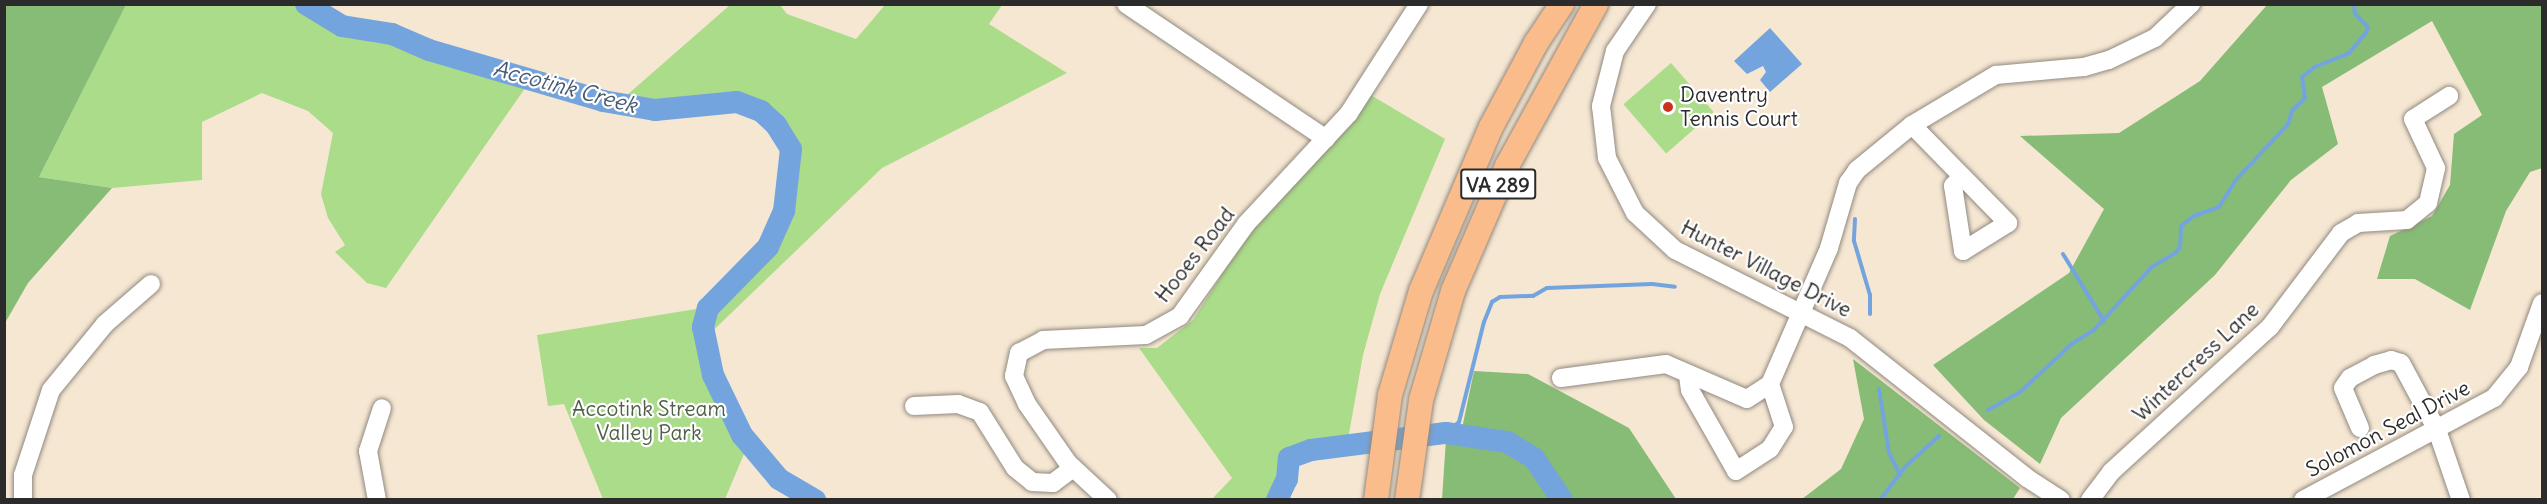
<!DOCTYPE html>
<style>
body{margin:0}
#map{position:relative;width:2547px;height:504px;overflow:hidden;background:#f6e7d3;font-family:Delius,sans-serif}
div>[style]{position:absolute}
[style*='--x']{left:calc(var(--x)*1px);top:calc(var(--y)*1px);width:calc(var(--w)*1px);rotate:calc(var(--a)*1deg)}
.green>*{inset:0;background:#aadc8a;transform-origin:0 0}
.forest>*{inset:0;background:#87bc76}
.water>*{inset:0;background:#74a4de}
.stream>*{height:4px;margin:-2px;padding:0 2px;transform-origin:2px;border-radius:2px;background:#74a4de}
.river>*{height:22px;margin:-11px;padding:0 11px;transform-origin:11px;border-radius:11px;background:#74a4de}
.roads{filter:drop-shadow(0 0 2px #90897f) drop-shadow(0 0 2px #90897f)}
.minor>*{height:18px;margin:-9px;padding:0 9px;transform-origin:9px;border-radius:9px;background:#fff}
.major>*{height:24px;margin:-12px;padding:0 12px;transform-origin:12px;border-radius:12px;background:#fabc8b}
.dots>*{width:16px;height:16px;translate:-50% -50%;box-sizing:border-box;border:3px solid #fff;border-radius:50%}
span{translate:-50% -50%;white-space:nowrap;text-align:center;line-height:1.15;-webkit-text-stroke:4.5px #fff;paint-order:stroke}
.shield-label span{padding:2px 4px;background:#fff;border:2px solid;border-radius:4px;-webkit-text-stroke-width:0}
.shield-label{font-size:20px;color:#2b2b2b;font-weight:700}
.poi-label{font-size:21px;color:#2b2b2b}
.left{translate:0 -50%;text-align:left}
.street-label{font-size:21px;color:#2b2b2b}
.park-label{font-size:21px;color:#516048}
.water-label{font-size:22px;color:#485b73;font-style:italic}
.frame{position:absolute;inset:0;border:6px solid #2b2b2b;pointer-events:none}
</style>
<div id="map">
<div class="green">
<i style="clip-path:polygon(126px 5px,306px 5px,372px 42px,398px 45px,419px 55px,528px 84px,386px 288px,367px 283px,335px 252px,345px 245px,328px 218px,321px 194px,333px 133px,308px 111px,262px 93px,202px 122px,202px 180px,112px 188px,39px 177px)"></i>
<i style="clip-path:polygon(730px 5px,780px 5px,787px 14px,856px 39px,885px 5px,1002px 5px,989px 24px,1067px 73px,882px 168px,697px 346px,744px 454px,725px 499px,603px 499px,564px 404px,548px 406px,537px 335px,702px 308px,777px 231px,784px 141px,750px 108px,642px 118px,611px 109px)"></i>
<i style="left:1671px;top:63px;width:65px;height:63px;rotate:49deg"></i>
<i style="clip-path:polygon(1369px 94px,1445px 139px,1380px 294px,1363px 355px,1347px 445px,1305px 445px,1288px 499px,1212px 499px,1232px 478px,1139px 348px,1157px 348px,1193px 320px,1254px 224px,1341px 135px)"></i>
</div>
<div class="forest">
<i style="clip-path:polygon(5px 4px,126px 5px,39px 177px,112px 188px,28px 283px,5px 323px)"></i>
<i style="clip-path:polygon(2267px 5px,2542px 5px,2542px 168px,2530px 172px,2506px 211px,2470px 310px,2415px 279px,2377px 279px,2390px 236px,2432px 216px,2450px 185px,2454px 134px,2482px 115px,2432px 21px,2322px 87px,2338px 144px,2291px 180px,2215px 275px,2061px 418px,2040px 464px,1984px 420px,1933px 365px,2069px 273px,2104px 209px,2020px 136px,2119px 133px,2200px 81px)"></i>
<i style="clip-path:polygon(1853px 359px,2020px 488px,2013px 499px,1802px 499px,1841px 469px,1864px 419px)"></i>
<i style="clip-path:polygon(1474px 371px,1528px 374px,1629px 428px,1676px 499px,1442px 499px,1446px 439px,1460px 438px)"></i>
</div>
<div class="water">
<i style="clip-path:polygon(1770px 28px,1802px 64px,1770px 92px,1760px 80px,1766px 72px,1763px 66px,1747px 74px,1734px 61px)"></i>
</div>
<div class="stream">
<i style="--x:1855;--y:219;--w:22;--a:93"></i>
<i style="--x:1854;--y:241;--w:56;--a:73.5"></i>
<i style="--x:1870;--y:295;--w:19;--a:90"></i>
<i style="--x:2063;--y:254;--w:79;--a:58.5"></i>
<i style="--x:1879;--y:389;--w:65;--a:81.1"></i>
<i style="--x:1889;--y:453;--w:25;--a:63"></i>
<i style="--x:1988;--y:410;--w:37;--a:-29"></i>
<i style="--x:2020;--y:392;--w:72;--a:-42.8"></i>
<i style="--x:2073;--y:343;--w:25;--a:-32"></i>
<i style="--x:2094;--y:330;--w:86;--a:-47.4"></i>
<i style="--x:2152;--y:267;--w:27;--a:-31"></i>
<i style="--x:2175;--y:253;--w:8;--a:-50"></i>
<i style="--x:2180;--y:247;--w:21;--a:-87"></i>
<i style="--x:2181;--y:226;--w:16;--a:-38"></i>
<i style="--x:2194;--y:216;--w:27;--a:-20"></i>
<i style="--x:2219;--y:207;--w:31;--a:-58"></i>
<i style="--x:2235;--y:181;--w:78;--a:-47.1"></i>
<i style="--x:2288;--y:124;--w:14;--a:-73"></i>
<i style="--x:2292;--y:111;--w:18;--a:-45"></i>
<i style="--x:2305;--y:98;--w:21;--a:-98"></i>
<i style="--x:2302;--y:77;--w:16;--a:-38"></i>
<i style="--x:2315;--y:67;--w:37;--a:-22"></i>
<i style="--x:2349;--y:53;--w:26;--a:-50"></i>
<i style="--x:2366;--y:33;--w:6;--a:-72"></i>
<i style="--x:2368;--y:27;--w:18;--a:-135"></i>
<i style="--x:2355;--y:14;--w:10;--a:-96"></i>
<i style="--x:1446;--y:433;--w:17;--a:-40"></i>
<i style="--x:1459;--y:422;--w:103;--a:-76"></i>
<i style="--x:1484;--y:322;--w:22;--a:-68"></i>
<i style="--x:1492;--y:302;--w:9;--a:-32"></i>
<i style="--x:1500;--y:297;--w:33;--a:-2"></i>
<i style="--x:1533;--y:296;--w:16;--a:-30"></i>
<i style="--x:1547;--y:288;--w:105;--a:-2.2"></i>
<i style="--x:1652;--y:284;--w:23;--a:7"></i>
<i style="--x:1880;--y:500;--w:41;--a:-52.9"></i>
<i style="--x:1905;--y:467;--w:46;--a:-42.4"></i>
</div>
<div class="river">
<i style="--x:306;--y:4;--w:42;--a:31.4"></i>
<i style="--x:342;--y:26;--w:51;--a:9.1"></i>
<i style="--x:392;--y:34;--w:40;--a:23.4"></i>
<i style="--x:429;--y:50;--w:181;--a:16.3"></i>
<i style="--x:603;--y:101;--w:53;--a:9.8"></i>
<i style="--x:655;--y:110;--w:82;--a:-5.6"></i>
<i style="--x:737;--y:102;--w:26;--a:21"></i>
<i style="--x:761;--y:111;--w:21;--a:43"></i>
<i style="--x:776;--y:125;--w:28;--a:58"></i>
<i style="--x:791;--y:149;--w:62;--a:96.4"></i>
<i style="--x:784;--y:211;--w:39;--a:114"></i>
<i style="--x:768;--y:247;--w:86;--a:134.5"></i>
<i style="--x:708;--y:308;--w:20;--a:105"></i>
<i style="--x:703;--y:327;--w:49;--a:78.2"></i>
<i style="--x:713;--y:375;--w:67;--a:64.2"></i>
<i style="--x:742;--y:435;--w:57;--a:49.9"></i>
<i style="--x:779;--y:479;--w:42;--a:30.3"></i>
<i style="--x:1277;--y:500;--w:23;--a:-65"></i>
<i style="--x:1287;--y:479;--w:21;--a:-85"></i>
<i style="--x:1289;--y:458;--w:23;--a:-20"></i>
<i style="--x:1311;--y:450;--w:136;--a:-7.2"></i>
<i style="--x:1446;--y:433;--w:62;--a:8.4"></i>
<i style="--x:1507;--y:442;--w:31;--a:31"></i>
<i style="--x:1534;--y:458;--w:50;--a:56.3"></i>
</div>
<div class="roads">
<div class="minor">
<i style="--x:1126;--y:4;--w:241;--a:34"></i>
<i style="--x:1647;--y:4;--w:57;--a:124.2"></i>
<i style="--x:1615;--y:51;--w:57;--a:104.3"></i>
<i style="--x:1601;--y:106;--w:52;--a:83.4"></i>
<i style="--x:1607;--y:158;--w:62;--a:63"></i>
<i style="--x:1635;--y:213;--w:54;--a:42.8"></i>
<i style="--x:1675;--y:250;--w:196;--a:26.7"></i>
<i style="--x:1850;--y:338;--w:226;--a:38.3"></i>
<i style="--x:2027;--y:478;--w:40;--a:32.9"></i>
<i style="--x:1912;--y:125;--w:71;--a:45.6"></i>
<i style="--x:1962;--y:176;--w:66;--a:45.6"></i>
<i style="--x:2008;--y:223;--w:53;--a:148.1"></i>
<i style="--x:1963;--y:251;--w:66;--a:-98.7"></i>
<i style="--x:1953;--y:186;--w:13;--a:-48"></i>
<i style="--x:1688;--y:376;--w:14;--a:82"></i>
<i style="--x:1690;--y:390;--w:93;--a:60.4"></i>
<i style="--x:1736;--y:471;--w:40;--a:-32.9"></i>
<i style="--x:1770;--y:449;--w:26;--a:-58"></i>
<i style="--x:1784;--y:427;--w:45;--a:-108"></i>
<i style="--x:1770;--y:384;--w:148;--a:-66.5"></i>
<i style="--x:1829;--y:248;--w:68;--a:-73.7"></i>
<i style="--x:1848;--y:183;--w:16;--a:-55"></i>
<i style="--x:1857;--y:170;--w:71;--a:-39.3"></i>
<i style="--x:1912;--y:125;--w:98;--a:-30.8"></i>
<i style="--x:1996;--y:75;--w:88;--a:-5.2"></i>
<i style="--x:2084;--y:67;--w:26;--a:-16"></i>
<i style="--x:2109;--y:60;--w:51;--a:-25.6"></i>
<i style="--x:2155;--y:38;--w:50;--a:-43.4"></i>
<i style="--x:1561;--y:378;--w:106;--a:-7.6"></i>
<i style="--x:1666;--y:364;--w:88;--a:23.4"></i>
<i style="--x:1747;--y:399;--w:27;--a:-33"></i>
<i style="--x:914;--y:406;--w:44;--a:-2.6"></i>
<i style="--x:958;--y:404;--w:23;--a:20"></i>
<i style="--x:980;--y:412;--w:66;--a:58"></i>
<i style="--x:1015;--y:468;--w:22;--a:39"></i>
<i style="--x:1032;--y:482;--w:21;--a:3"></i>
<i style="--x:1053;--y:483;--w:25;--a:-37"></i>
<i style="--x:2360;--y:428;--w:43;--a:-113"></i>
<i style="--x:2343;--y:388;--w:12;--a:-55"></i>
<i style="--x:2350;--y:378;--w:27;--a:-28"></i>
<i style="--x:2374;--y:365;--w:18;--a:-16"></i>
<i style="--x:2391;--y:360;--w:10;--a:17"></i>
<i style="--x:2401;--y:363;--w:76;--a:61.8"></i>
<i style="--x:2437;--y:430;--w:74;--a:71.1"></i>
<i style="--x:23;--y:500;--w:25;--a:-90"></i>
<i style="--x:23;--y:475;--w:89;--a:-71.8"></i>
<i style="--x:51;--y:390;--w:85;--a:-50.7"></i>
<i style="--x:105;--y:324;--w:61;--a:-41"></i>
<i style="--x:377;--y:500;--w:50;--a:-100.4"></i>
<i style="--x:368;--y:451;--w:45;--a:-72"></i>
<i style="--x:1108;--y:500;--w:54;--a:-137.2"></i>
<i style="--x:1068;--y:463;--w:72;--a:-124.8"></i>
<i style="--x:1027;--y:404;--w:31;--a:-115"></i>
<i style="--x:1014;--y:376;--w:24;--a:-78"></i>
<i style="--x:1019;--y:353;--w:27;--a:-28"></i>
<i style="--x:1043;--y:340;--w:103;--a:-2.8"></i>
<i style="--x:1146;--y:335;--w:39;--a:-29"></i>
<i style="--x:1180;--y:316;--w:113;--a:-54.3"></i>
<i style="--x:1246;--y:224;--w:151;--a:-47.1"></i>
<i style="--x:1349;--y:113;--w:130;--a:-57.3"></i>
<i style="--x:2090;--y:500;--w:35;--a:-53"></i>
<i style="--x:2111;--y:472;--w:215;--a:-42.4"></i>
<i style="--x:2270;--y:327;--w:118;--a:-52.9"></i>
<i style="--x:2341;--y:233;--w:20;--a:-30"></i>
<i style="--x:2358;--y:223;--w:49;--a:-3.5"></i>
<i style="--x:2407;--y:220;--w:27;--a:-39"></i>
<i style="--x:2428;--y:203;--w:36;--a:-77"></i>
<i style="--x:2436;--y:168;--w:54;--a:-115.1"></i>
<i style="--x:2413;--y:119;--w:43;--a:-32.6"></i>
<i style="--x:2303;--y:500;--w:217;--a:-28.1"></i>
<i style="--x:2494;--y:398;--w:40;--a:-51"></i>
<i style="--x:2519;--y:367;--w:68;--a:-70.2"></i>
</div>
<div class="major">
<i style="--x:1376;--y:500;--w:106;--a:-82.4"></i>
<i style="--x:1390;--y:395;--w:109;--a:-73.4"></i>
<i style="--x:1421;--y:291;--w:178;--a:-66.9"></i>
<i style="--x:1491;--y:127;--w:95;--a:-61.8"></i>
<i style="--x:1536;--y:43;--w:47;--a:-56.3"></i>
<i style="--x:1407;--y:500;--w:101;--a:-82"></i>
<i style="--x:1421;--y:400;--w:114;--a:-73.6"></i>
<i style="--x:1453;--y:291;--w:136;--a:-66.6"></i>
<i style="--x:1507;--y:166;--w:185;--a:-61.2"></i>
</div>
</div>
<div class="dots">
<i style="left:1668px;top:107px;background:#c8321e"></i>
</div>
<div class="shield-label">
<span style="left:1498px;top:184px">VA 289</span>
</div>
<div class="poi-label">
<span class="left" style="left:1680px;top:107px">Daventry<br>Tennis Court</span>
</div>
<div class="street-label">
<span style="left:1195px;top:255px;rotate:-52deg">Hooes Road</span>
<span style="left:1766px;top:269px;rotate:27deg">Hunter Village Drive</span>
<span style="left:2196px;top:362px;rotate:-43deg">Wintercress Lane</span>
<span style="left:2388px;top:429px;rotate:-28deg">Solomon Seal Drive</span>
</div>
<div class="park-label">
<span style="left:649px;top:421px">Accotink Stream<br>Valley Park</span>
</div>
<div class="water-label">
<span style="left:565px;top:87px;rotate:15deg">Accotink Creek</span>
</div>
<div class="frame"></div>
</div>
